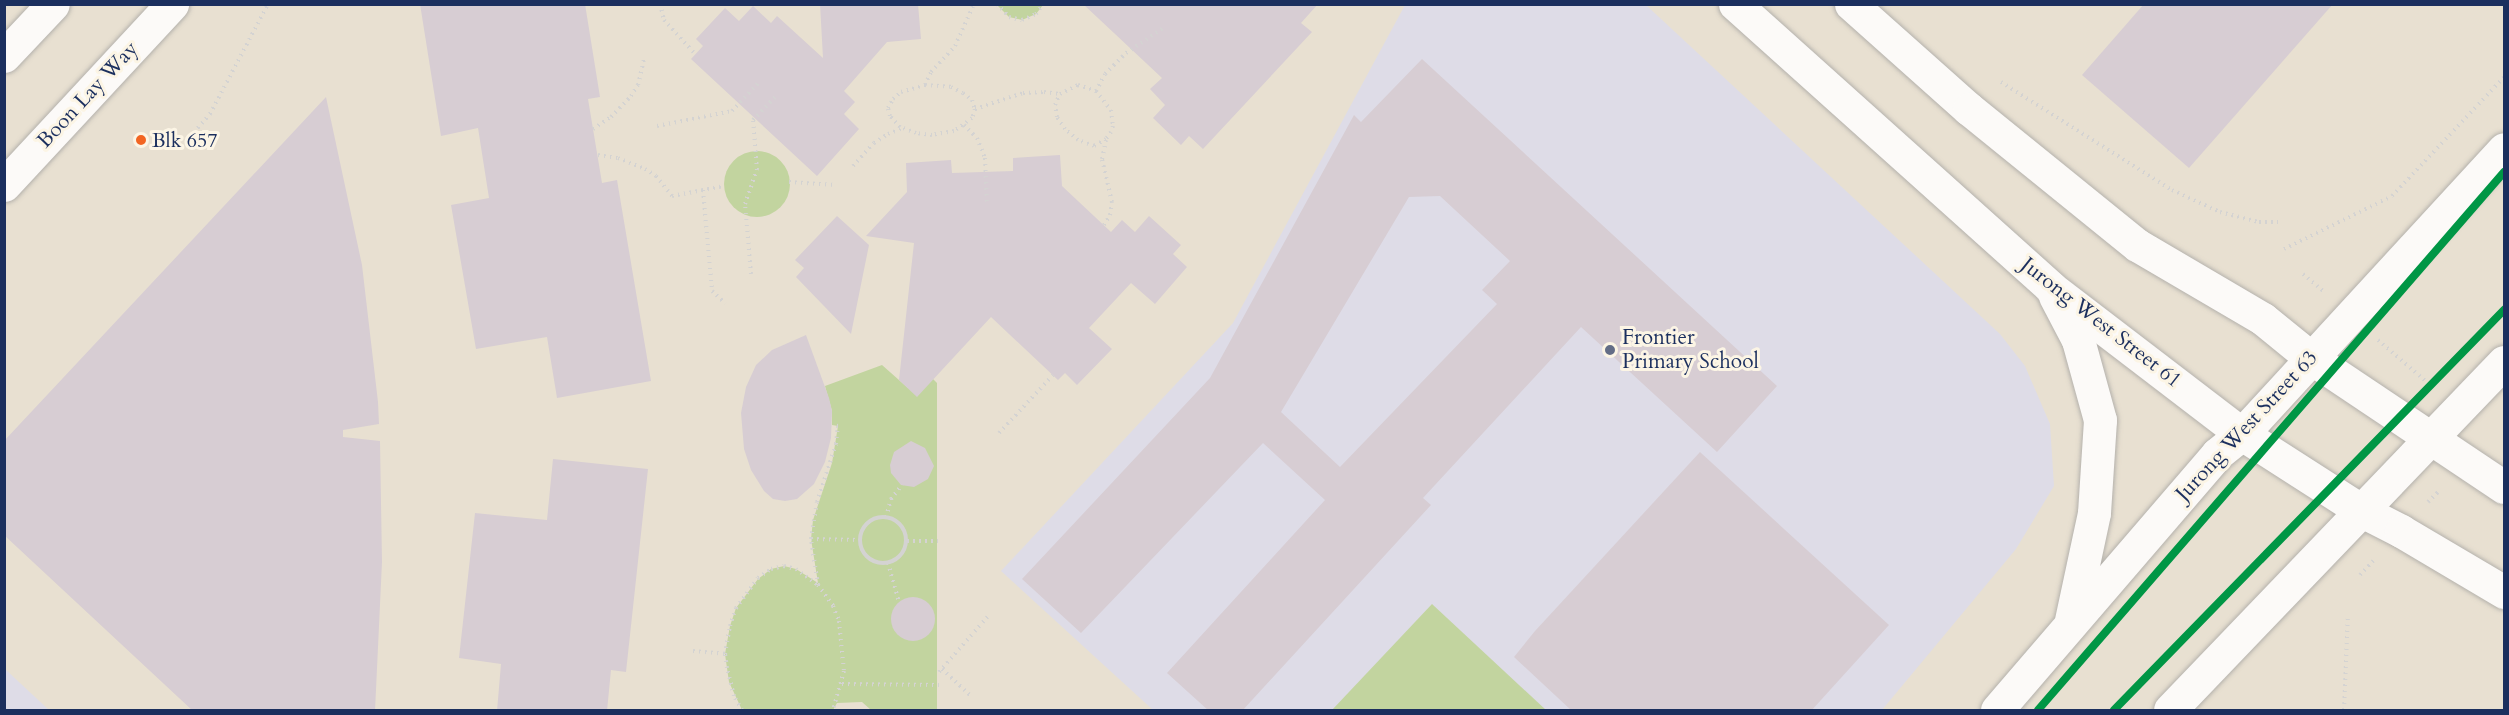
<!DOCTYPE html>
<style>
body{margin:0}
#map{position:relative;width:2509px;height:715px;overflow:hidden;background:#e8e0d1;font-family:Cardo,serif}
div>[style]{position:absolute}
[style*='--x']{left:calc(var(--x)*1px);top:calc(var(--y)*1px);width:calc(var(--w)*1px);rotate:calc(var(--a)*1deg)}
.built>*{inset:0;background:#dedce7}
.green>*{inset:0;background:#c2d49f}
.round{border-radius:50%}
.building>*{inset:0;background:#d7cdd3}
.path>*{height:4px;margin-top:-2px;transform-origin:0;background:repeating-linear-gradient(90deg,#d4d3d2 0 1.5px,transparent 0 6px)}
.path>.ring{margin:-2px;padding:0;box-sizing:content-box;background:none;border:4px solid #d4d3d2;border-radius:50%}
.roads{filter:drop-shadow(0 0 2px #b4b1ac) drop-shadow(0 0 2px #b4b1ac)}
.tertiary>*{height:33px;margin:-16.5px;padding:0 16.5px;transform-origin:16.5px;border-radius:16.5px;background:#fcfaf8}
.primary>*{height:33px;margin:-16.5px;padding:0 16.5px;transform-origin:16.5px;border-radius:16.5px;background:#fcfaf8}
.metro-1>*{height:8px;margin:-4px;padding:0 4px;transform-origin:4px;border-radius:4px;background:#009645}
.dots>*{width:16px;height:16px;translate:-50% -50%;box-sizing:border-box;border:3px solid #fcf5e5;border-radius:50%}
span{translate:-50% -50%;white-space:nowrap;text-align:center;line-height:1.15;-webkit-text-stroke:6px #fcf5e5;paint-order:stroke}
.bus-label{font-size:20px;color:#1b2f5e}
.left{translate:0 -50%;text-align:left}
.street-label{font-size:21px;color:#1b2f5e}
.poi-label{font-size:21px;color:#1b2f5e}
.frame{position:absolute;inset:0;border:6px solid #1b2f5e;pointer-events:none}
</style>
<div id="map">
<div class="built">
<i style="clip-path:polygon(1405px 5px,1646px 5px,2000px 334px,2025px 366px,2050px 424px,2054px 486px,2016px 549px,1882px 710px,1153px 710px,1001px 571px,1233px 323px)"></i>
<i style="clip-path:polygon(4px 669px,5px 669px,49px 710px,5px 710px)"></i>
</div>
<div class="green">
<i style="clip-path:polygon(997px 5px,1043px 5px,1036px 14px,1022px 20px,1009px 17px)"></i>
<i class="round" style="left:724px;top:151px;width:66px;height:66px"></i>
<i style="clip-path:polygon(882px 365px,908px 388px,918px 378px,933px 379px,937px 383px,937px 710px,871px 710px,862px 702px,837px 703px,833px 710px,742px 710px,729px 682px,725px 654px,730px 626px,736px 608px,758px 579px,771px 569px,784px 566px,796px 569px,818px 583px,811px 539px,813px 520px,832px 463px,838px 426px,832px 425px,832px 411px,825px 386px)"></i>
<i style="clip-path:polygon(1432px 604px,1546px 710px,1332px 710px)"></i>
</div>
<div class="building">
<i style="clip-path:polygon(420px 4px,585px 4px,600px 97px,588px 99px,602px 183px,617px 180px,651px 381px,557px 398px,547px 337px,476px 349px,451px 205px,489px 198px,478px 128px,441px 136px)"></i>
<i style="clip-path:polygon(820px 4px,918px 4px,921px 39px,887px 42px,844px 91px,855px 102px,844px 114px,859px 129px,817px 176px,691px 59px,703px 46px,696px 39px,725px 8px,739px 21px,753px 6px,771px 23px,777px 16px,823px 58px)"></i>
<i style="clip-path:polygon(1083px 4px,1318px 4px,1301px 23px,1312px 32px,1203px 149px,1189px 136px,1181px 145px,1153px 118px,1165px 105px,1150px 89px,1162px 78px)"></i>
<i style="clip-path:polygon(2144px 4px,2333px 4px,2189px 168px,2082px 75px)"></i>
<i style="clip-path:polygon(evenodd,1422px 59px,1777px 386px,1717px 452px,1581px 327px,1423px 498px,1431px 505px,1242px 711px,1209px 711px,1167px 673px,1325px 500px,1263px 443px,1081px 633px,1022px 579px,1210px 378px,1354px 115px,1361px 122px,1422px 59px,1440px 196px,1510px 261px,1482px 290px,1497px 304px,1340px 467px,1281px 412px,1409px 197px,1440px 196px)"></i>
<i style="clip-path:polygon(326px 97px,362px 265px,378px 402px,379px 424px,343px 430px,343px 437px,380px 441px,382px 562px,375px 711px,193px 711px,4px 535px,4px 441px)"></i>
<i style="clip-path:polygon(1060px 155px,1062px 186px,1111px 232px,1122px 220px,1135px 232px,1149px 216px,1181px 245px,1173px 254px,1187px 267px,1155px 304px,1131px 283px,1089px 328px,1112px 349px,1077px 385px,1065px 373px,1058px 380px,991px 317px,917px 397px,899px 380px,914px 243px,866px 236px,907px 192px,906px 163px,951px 160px,952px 173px,1013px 171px,1013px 158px)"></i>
<i style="clip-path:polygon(837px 216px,869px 245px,851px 334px,796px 277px,804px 268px,795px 260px)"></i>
<i style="clip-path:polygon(806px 335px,829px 398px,832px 411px,831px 438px,825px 462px,814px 484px,797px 499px,785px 501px,773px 499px,764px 491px,751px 470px,744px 449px,741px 413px,746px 387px,756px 365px,772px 350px)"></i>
<i style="clip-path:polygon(911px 441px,925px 448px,934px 466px,928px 479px,914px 487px,901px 485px,891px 473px,890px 465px,894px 452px)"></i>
<i style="clip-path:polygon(1700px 452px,1889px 625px,1811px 711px,1572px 711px,1514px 657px,1535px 631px)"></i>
<i style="clip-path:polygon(553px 459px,648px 469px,626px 672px,611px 670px,607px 711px,497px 711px,501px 664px,459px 658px,475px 513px,547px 520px)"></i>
<i class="round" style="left:891px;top:597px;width:44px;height:44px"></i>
</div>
<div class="path">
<i style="--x:660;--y:4;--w:16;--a:76"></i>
<i style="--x:664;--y:20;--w:46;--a:47.6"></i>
<i style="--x:997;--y:4;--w:18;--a:47"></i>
<i style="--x:1009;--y:17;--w:13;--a:13"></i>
<i style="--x:1022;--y:20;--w:15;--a:-23"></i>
<i style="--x:1036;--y:14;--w:12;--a:-55"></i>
<i style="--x:2001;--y:82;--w:202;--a:32.3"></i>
<i style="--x:2172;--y:190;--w:53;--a:24.6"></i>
<i style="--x:2220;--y:212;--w:40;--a:14.4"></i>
<i style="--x:2259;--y:222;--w:19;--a:0"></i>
<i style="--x:925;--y:85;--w:26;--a:4"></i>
<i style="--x:951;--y:87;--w:13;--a:27"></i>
<i style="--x:963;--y:93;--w:11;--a:38"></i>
<i style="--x:972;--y:100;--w:9;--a:72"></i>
<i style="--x:975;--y:109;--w:9;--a:108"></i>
<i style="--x:972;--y:118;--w:22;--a:144"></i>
<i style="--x:954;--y:131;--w:22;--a:170"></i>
<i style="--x:932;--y:135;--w:16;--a:-173"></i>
<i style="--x:916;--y:133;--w:17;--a:-159"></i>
<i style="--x:900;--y:127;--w:15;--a:-132"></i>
<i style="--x:890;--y:116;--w:8;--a:-104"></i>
<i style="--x:888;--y:108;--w:10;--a:-61"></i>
<i style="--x:893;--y:99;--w:11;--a:-41"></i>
<i style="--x:901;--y:92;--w:25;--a:-16"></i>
<i style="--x:925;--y:85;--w:14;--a:-65"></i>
<i style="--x:931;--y:72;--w:35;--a:-47"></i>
<i style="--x:955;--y:46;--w:46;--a:-65.7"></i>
<i style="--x:1078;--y:85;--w:19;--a:18"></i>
<i style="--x:1096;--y:91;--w:24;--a:52"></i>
<i style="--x:1111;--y:110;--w:16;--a:83"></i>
<i style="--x:1113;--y:126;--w:6;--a:108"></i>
<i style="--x:1111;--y:132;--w:9;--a:126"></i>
<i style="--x:1106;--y:139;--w:14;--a:150"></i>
<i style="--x:1094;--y:146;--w:17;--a:-159"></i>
<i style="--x:1078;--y:140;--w:17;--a:-140"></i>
<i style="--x:1065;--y:129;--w:14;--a:-124"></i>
<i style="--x:1057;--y:117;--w:12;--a:-99"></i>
<i style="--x:1055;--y:105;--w:12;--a:-66"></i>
<i style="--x:1060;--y:94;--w:20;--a:-27"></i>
<i style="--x:1096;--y:91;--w:19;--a:-62"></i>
<i style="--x:1105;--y:74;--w:30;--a:-45"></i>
<i style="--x:1126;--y:53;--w:45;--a:-34"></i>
<i style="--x:975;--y:109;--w:51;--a:-18.4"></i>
<i style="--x:1023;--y:93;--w:21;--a:-3"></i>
<i style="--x:1044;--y:92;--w:16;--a:7"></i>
<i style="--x:964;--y:125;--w:18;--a:45"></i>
<i style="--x:977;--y:138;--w:22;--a:68"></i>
<i style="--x:985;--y:158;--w:44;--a:87.4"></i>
<i style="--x:657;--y:126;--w:76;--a:-11.3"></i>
<i style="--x:732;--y:111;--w:41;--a:-47"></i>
<i style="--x:593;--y:129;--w:22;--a:-34"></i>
<i style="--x:611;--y:117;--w:29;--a:-46"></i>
<i style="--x:631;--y:96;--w:13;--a:-58"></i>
<i style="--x:638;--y:85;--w:28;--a:-77"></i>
<i style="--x:182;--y:146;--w:43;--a:-48.8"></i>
<i style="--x:210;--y:114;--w:124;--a:-62.2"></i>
<i style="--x:598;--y:155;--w:20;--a:9"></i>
<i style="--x:618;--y:158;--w:29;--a:22"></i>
<i style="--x:645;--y:169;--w:13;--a:32"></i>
<i style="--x:656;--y:176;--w:26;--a:51"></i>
<i style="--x:672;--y:196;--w:53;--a:-10.9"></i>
<i style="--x:853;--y:166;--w:31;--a:-48"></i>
<i style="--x:874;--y:143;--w:17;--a:-33"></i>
<i style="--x:888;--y:134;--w:16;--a:-22"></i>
<i style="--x:789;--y:182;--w:46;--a:3.7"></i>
<i style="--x:703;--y:190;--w:101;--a:84.9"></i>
<i style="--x:712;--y:291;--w:18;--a:43"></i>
<i style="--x:1104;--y:225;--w:12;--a:-59"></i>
<i style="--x:1110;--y:215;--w:13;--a:-81"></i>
<i style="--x:1112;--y:202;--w:44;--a:-103.1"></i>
<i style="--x:1102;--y:159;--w:19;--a:-78"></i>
<i style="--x:2284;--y:249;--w:120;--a:-26.1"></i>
<i style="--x:2392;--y:196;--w:163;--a:-46.7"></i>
<i style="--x:751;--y:274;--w:70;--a:-94.9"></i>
<i style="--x:745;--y:204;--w:36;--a:-71"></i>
<i style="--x:757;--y:170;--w:50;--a:-94.6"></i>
<i style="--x:753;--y:120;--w:33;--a:-46"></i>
<i style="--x:2303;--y:274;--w:26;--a:40"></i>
<i style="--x:2378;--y:340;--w:67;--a:40.8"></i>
<i style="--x:999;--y:433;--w:79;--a:-47"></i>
<i style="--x:2428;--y:502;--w:17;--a:-45"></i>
<i class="ring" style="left:860px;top:517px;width:42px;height:42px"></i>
<i style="--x:886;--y:517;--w:19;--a:-74"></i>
<i style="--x:891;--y:499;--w:18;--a:-52"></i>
<i style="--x:811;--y:539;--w:49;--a:1.2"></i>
<i style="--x:907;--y:541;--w:31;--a:0"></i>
<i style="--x:888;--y:563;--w:41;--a:74.2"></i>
<i style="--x:2360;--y:575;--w:21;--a:-47"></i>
<i style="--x:818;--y:585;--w:47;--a:-98.7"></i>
<i style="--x:811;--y:539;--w:37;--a:-81"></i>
<i style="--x:817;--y:502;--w:61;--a:-71.9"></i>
<i style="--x:836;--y:444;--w:18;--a:-84"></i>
<i style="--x:838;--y:426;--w:6;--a:-171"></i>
<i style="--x:693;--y:651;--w:32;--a:5"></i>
<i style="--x:942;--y:669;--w:41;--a:43"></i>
<i style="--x:939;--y:672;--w:77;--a:-48.7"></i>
<i style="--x:842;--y:684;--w:97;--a:0.6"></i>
<i style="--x:742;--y:710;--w:16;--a:-120"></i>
<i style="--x:734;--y:696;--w:29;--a:-104"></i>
<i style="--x:727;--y:668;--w:14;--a:-98"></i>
<i style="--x:725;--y:654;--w:28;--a:-80"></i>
<i style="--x:730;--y:626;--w:19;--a:-72"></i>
<i style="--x:736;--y:608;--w:37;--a:-54"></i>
<i style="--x:758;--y:578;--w:16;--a:-35"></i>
<i style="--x:771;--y:569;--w:13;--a:-13"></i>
<i style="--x:784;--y:566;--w:12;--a:14"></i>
<i style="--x:796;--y:569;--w:27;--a:36"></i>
<i style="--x:818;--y:585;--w:26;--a:54"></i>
<i style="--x:833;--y:606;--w:16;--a:68"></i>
<i style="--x:839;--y:621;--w:50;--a:84.3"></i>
<i style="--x:844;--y:671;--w:41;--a:105.8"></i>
<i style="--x:2344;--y:710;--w:94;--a:-87.6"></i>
</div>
<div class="roads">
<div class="tertiary">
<i style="--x:1735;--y:4;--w:425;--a:41.9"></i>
<i style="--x:2051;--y:288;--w:240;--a:37.4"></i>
<i style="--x:2242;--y:434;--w:143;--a:32.7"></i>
<i style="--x:2362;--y:511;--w:44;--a:27.1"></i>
<i style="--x:2401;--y:531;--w:120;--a:30.6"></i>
<i style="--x:1851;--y:4;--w:158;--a:41.7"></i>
<i style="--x:1969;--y:109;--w:216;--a:39"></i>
<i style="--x:2137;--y:245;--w:146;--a:30.4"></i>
<i style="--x:2263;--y:319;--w:62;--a:39.1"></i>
<i style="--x:2311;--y:358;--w:232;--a:33.8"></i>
<i style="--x:2055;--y:296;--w:50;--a:62.4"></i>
<i style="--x:2078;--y:340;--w:83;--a:74.6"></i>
<i style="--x:2100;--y:420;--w:93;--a:93.7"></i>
<i style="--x:2094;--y:513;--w:109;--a:102.1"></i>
<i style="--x:1997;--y:710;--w:338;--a:-49.3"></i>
<i style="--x:2217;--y:454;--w:32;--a:-39"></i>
<i style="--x:2242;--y:434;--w:387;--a:-47.4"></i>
<i style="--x:2170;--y:710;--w:482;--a:-46.2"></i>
</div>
<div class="primary">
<i style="--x:4;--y:56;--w:71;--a:-46.7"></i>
<i style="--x:4;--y:185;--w:247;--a:-47.1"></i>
</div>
</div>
<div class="metro-1">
<i style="--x:2038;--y:710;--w:712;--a:-49.1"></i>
<i style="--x:2114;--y:710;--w:559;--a:-45.73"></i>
</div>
<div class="dots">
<i style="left:141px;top:140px;background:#f26522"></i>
<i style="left:1610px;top:350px;background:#636d86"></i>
</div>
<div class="bus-label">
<span class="left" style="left:152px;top:140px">Blk 657</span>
</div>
<div class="street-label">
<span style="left:88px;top:95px;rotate:-47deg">Boon Lay Way</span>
<span style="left:2101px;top:323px;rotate:38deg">Jurong West Street 61</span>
<span style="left:2247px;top:426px;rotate:-47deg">Jurong West Street 63</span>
</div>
<div class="poi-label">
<span class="left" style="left:1622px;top:350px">Frontier<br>Primary School</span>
</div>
<div class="frame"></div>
</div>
